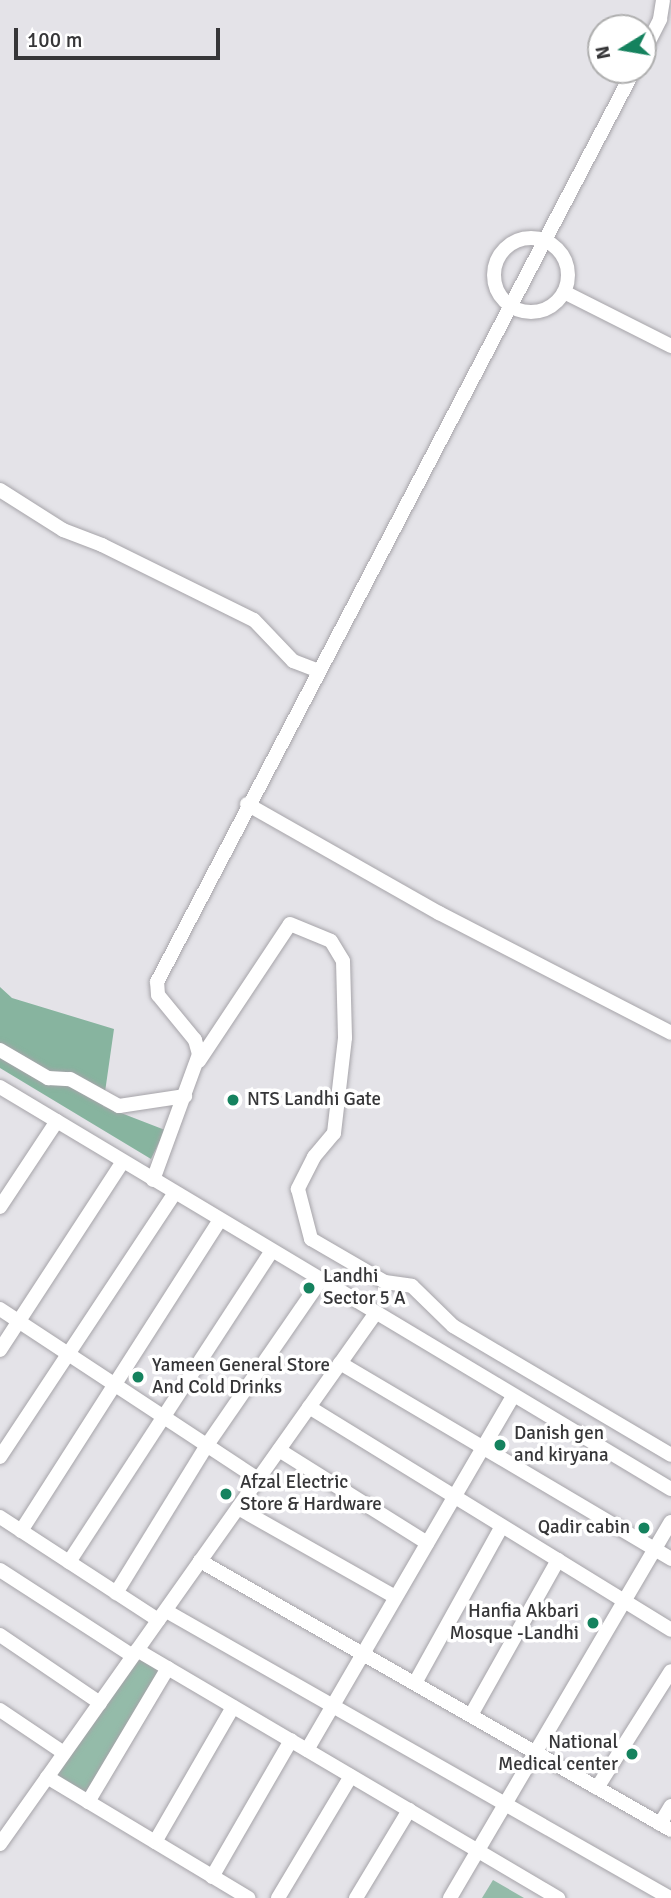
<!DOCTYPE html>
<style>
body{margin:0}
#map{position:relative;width:671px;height:1898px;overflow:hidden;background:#e4e3e8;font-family:Signika,sans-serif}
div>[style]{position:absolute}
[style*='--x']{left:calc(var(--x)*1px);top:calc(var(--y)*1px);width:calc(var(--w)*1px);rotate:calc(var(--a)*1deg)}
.green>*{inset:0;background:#94bba9}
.forest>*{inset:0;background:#87b49f}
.roads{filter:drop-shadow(0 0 2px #a6a4a9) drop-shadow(0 0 2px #a6a4a9)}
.minor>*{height:14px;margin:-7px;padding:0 7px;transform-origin:7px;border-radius:7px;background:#fff}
.minor>.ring{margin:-7px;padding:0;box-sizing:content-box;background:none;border:14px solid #fff;border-radius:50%}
.dots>*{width:19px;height:19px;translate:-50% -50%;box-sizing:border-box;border:4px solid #fff;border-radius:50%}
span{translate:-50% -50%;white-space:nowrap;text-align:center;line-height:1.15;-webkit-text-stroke:7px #fff;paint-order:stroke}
.poi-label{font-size:19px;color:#363638}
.left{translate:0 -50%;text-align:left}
.right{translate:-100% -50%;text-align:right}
.north{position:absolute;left:587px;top:14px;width:70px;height:70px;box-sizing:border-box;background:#fff;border:2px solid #afafaf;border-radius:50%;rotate:259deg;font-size:19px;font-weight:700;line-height:28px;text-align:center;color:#363638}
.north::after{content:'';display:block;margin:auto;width:24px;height:32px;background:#15825e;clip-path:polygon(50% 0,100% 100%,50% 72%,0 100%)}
.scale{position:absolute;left:14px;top:28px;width:206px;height:32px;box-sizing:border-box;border:4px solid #363638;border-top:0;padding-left:9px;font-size:21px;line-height:24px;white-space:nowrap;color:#363638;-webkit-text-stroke:5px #fff;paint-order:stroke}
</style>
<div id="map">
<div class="green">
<i style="clip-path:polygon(137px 1650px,168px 1668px,88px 1802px,47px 1777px)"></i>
<i style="clip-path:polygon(493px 1880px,524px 1898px,482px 1898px)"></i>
</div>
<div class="forest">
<i style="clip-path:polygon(0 987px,12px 998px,114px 1029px,103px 1106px,165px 1130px,151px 1159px,0 1068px)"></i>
</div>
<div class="roads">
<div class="minor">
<i style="--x:643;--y:53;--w:38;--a:-63"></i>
<i style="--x:660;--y:19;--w:19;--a:-81"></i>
<i class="ring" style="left:494px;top:238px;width:60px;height:60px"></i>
<i style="--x:564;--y:292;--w:120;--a:26.8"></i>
<i style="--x:0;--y:490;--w:75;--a:32.4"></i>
<i style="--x:63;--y:530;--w:42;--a:21"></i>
<i style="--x:102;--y:545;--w:169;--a:26.3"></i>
<i style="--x:254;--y:620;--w:57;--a:46.4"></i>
<i style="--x:293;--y:661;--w:25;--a:21"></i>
<i style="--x:247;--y:804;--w:221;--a:29.6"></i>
<i style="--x:439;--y:913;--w:261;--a:27.3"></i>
<i style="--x:0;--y:1050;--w:56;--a:30.3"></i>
<i style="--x:48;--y:1078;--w:22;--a:3"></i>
<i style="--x:70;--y:1079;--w:56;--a:28.9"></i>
<i style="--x:119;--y:1106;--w:67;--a:-8.6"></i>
<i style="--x:199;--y:1061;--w:164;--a:-56.4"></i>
<i style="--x:290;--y:924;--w:44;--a:22.5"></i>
<i style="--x:331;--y:941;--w:23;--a:59"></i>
<i style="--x:343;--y:961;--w:77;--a:88.5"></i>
<i style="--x:345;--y:1038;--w:96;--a:96.6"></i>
<i style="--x:334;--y:1133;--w:31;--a:130"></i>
<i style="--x:314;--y:1157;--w:36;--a:117"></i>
<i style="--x:298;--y:1189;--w:52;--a:75.4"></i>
<i style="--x:311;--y:1239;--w:86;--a:30.2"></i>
<i style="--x:385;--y:1282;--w:27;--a:8"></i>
<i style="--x:412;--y:1286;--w:57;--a:44.3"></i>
<i style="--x:453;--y:1326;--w:253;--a:30.6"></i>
<i style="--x:0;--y:1087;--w:782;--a:30.93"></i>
<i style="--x:153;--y:1180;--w:134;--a:-69.9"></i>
<i style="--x:199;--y:1054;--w:15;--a:-106"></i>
<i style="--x:195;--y:1040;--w:58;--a:-129.4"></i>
<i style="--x:158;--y:995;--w:13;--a:-94"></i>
<i style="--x:157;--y:982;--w:1029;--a:-62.39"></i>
<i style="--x:0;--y:1207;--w:103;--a:-56.5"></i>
<i style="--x:0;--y:1309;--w:309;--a:33.4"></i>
<i style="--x:0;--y:1350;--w:225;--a:-56.9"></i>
<i style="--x:340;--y:1363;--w:385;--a:30.6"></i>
<i style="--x:309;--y:1407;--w:425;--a:31.6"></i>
<i style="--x:279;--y:1450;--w:175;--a:32.1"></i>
<i style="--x:0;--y:1457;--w:317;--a:-56.5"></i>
<i style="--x:238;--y:1508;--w:180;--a:29.5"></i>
<i style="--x:0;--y:1517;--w:189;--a:33.1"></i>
<i style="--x:21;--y:1531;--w:369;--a:-57.4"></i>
<i style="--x:200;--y:1561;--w:542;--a:29.73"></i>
<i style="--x:69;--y:1562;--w:370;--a:-56.9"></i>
<i style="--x:0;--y:1570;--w:158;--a:32.9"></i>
<i style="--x:116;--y:1593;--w:174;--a:-58.4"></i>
<i style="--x:207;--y:1445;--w:199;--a:-55.4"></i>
<i style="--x:168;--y:1612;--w:578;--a:29.67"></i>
<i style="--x:0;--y:1635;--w:121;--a:34.2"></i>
<i style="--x:137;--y:1650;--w:489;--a:30.5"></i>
<i style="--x:415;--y:1683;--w:179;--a:-61"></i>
<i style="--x:0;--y:1710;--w:77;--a:33.9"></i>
<i style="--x:471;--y:1715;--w:178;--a:-60.7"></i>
<i style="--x:307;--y:1750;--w:410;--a:-59.8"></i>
<i style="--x:47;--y:1777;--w:235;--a:31"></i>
<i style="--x:597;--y:1788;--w:138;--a:-57.7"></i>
<i style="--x:88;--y:1802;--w:156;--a:-59.2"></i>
<i style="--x:660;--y:1824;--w:21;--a:-59"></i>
<i style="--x:155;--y:1842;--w:156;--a:-60"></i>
<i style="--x:0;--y:1844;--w:649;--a:-54.72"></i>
<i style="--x:212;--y:1877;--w:158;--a:-60"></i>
<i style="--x:278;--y:1898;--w:142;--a:-59.1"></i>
<i style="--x:356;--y:1898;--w:103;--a:-58.9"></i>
<i style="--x:450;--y:1898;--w:436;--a:-59.6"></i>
</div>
</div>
<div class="dots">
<i style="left:233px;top:1100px;background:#15825e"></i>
<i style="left:309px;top:1288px;background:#15825e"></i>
<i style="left:138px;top:1377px;background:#15825e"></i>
<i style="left:500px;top:1445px;background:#15825e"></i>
<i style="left:226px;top:1494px;background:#15825e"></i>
<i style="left:644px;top:1528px;background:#15825e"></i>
<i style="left:593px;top:1623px;background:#15825e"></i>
<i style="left:632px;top:1754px;background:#15825e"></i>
</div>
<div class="poi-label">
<span class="left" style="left:247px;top:1100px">NTS Landhi Gate</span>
<span class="left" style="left:323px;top:1288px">Landhi<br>Sector 5 A</span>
<span class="left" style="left:152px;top:1377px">Yameen General Store<br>And Cold Drinks</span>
<span class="left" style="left:514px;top:1445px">Danish gen<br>and kiryana</span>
<span class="left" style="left:240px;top:1494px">Afzal Electric<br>Store &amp; Hardware</span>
<span class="right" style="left:630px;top:1528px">Qadir cabin</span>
<span class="right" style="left:579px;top:1623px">Hanfia Akbari<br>Mosque -Landhi</span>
<span class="right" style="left:618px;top:1754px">National<br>Medical center</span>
</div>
<div class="north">N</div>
<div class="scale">100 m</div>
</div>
